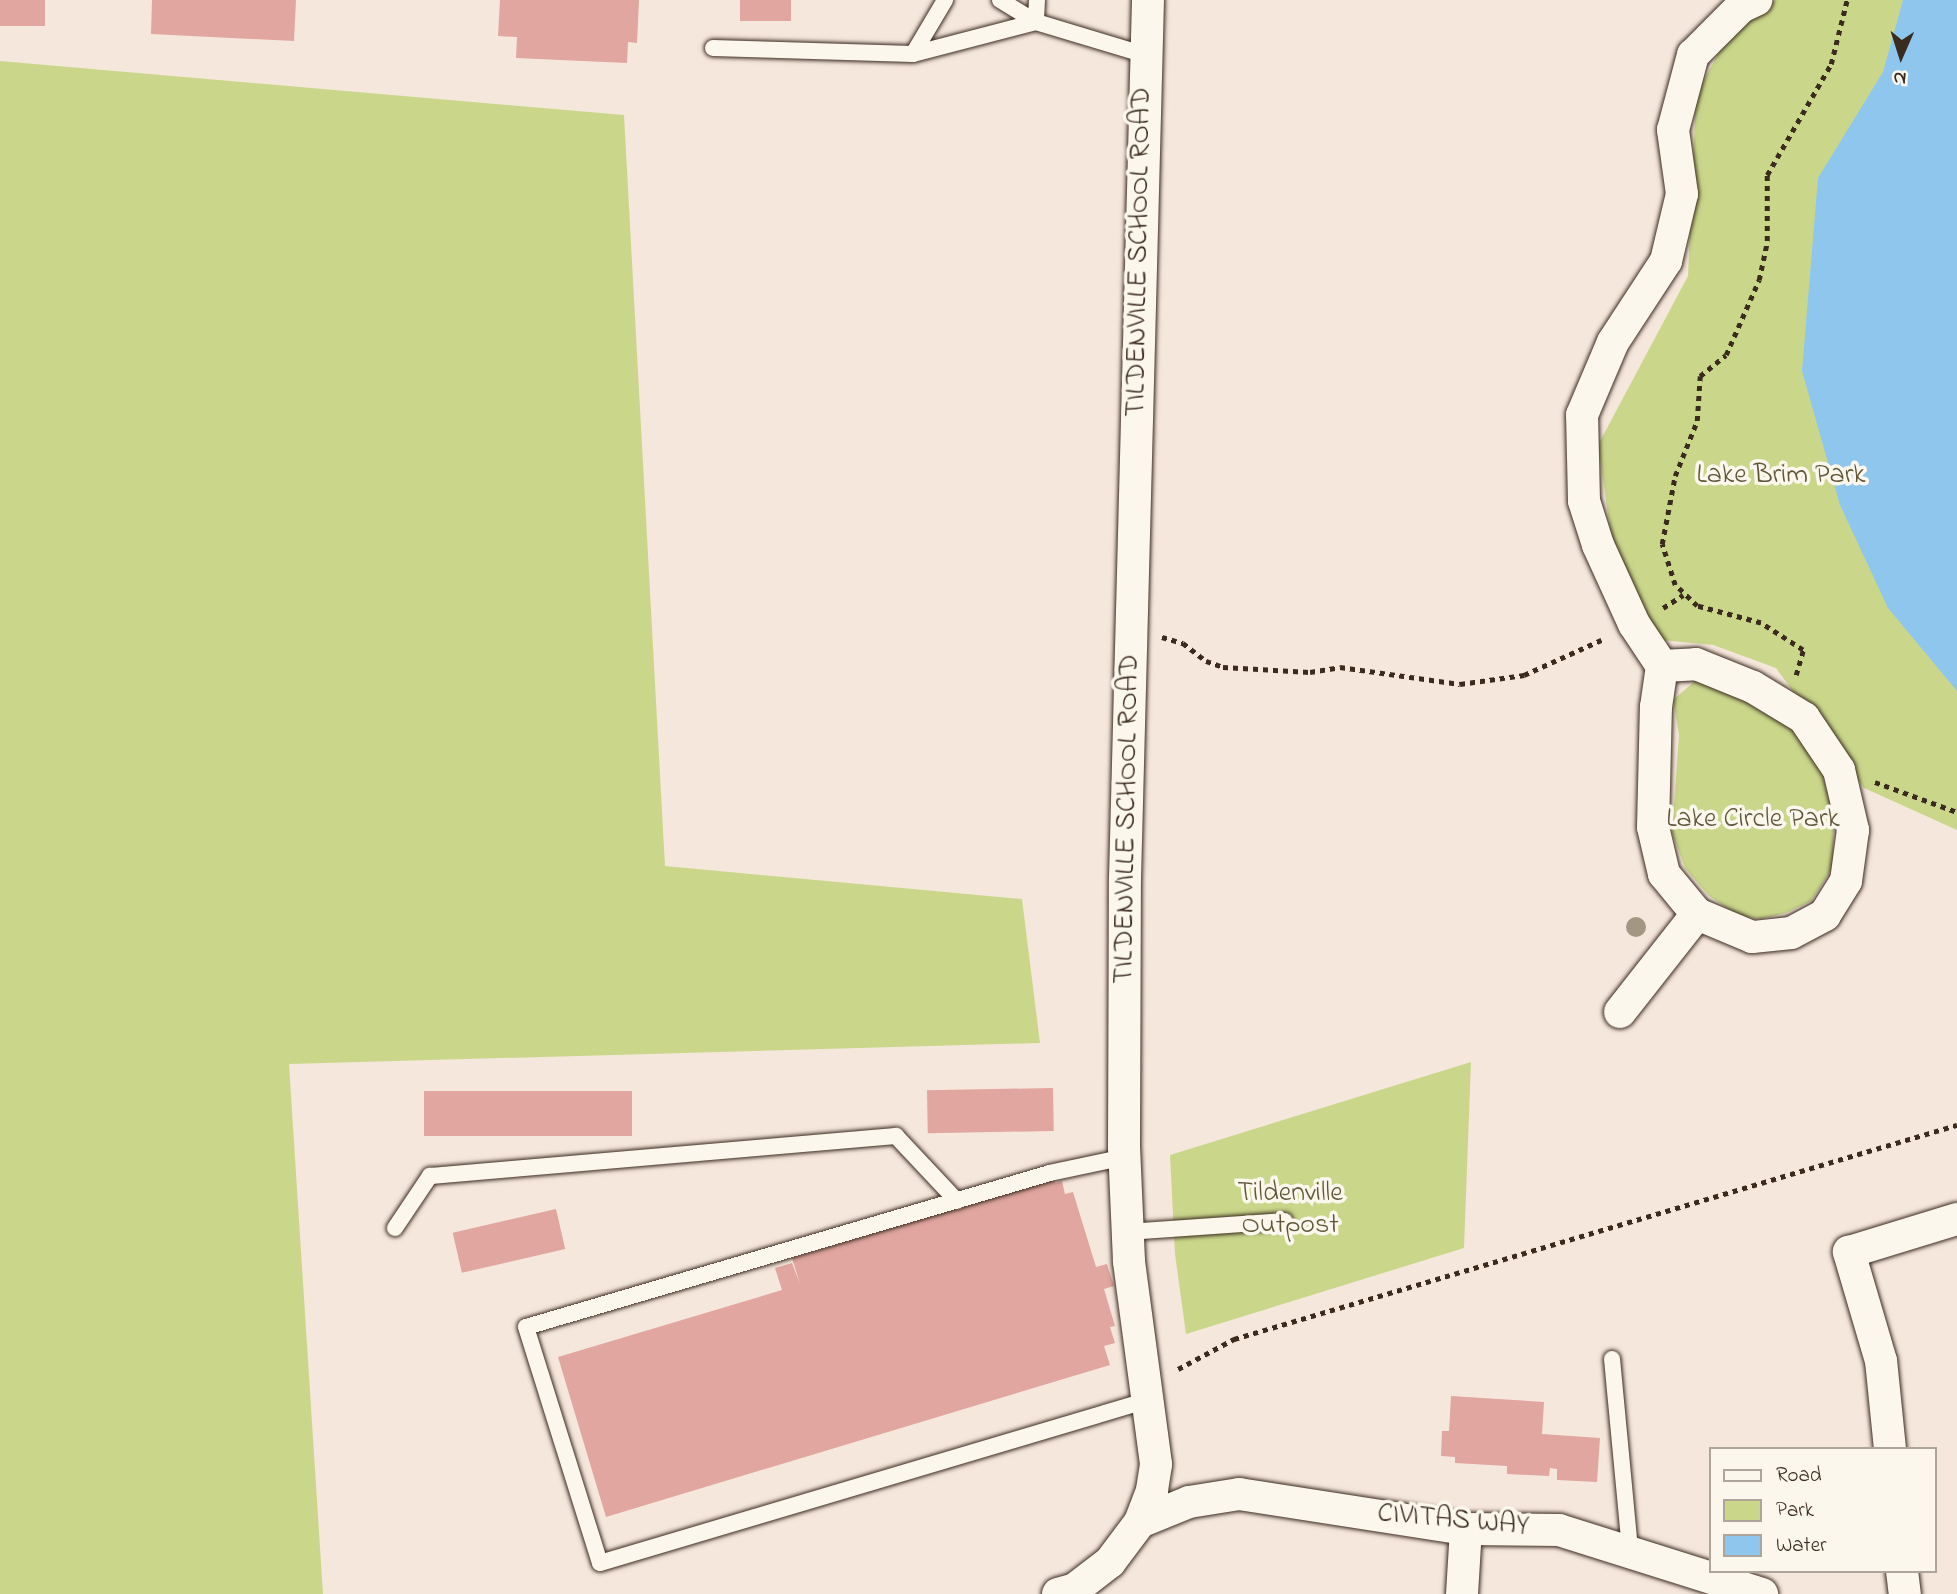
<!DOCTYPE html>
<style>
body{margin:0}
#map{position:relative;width:1957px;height:1594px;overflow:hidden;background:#f6e7dd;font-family:"Indie Flower",sans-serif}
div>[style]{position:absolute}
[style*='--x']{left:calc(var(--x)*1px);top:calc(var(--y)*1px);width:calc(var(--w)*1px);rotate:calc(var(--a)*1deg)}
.green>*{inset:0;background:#cad78b}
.water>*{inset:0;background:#8ec6ed}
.building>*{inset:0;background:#e0a69f;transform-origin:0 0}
.path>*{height:4.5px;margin-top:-2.25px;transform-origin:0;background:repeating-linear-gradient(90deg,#3b2a1e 0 5px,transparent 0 10px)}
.roads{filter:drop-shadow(0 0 2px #3b2a1e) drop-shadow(0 0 2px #3b2a1e)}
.lane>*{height:16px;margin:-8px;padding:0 8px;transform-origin:8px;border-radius:8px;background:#fbf7ec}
.street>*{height:32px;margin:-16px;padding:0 16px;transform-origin:16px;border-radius:16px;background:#fbf7ec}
.trees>*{width:20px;height:20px;margin:-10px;border-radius:50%;background:#a39783}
span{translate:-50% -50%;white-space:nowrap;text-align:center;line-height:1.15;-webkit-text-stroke:7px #fbf7ec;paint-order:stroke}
.street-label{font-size:28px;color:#3b2a1e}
.park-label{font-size:28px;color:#5f5539}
.legend{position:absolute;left:1709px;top:1447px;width:228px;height:126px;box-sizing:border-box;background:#fbf7ec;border:2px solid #aea59a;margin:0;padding:9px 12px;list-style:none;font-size:21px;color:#3b2a1e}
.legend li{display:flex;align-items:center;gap:14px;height:35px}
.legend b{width:35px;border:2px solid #aea59a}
.north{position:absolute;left:1866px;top:21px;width:70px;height:70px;-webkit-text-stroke:5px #fbf7ec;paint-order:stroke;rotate:183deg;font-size:19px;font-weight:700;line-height:28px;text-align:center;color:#3b2a1e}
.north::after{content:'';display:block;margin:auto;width:24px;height:32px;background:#3b2a1e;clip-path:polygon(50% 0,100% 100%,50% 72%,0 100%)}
</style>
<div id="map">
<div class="green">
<i style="clip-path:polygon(1776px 0,1957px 0,1957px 830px,1864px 788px,1776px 668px,1713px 645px,1661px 640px,1614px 555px,1598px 445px,1688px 276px,1696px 95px,1735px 23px)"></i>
<i style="clip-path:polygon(0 61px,624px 115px,665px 866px,1022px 899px,1040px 1043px,289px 1064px,323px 1594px,0 1594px)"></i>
<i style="clip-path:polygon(1695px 681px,1726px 688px,1802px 733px,1822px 773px,1834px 817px,1833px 867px,1811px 901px,1786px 913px,1760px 919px,1739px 916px,1709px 896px,1685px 868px,1672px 832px,1679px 735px,1673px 700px)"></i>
<i style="clip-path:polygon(1471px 1062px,1464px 1248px,1186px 1334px,1175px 1254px,1170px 1155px)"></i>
</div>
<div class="water">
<i style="clip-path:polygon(1903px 0,1957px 0,1957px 691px,1888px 608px,1840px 505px,1802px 371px,1818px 178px,1883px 72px)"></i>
</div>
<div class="building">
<i style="left:0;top:0;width:45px;height:26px"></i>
<i style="clip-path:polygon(152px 0,296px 0,294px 41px,151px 34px)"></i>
<i style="clip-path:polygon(500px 0,639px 0,637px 43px,628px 42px,627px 63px,516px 58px,517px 37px,498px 36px)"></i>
<i style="left:740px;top:0;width:51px;height:21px"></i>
<i style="left:1053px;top:1088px;width:43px;height:126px;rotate:89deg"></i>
<i style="left:632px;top:1091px;width:45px;height:208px;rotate:90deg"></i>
<i style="clip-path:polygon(1054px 1179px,1055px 1183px,1062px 1181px,1065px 1194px,1073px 1192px,1096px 1267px,1107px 1264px,1114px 1286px,1104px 1289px,1115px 1326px,1110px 1327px,1115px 1343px,1104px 1346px,1110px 1365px,606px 1517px,558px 1357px,782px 1290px,775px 1268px,792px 1263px,800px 1284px,792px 1258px)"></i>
<i style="left:556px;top:1209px;width:41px;height:106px;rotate:77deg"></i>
<i style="clip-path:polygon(1451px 1396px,1544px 1402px,1542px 1434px,1600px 1438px,1597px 1482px,1557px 1480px,1557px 1469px,1550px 1468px,1549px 1476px,1507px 1474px,1507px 1466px,1455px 1463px,1455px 1457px,1441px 1456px,1442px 1431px,1449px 1431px)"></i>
</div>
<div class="path">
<i style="--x:1663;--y:608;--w:24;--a:-33"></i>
<i style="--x:1162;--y:637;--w:22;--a:16"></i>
<i style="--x:1183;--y:643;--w:29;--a:38"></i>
<i style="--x:1206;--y:661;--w:18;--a:19"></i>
<i style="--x:1223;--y:667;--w:87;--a:3.3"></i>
<i style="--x:1310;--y:672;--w:30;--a:-9"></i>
<i style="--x:1340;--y:667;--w:121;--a:8.1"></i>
<i style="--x:1460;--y:684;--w:65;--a:-8"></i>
<i style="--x:1524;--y:675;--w:85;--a:-24.4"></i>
<i style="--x:1796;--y:675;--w:26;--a:-74"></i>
<i style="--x:1803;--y:650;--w:50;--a:-147.3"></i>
<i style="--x:1761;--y:623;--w:66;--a:-165.1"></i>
<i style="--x:1697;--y:606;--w:30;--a:-136"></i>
<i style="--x:1675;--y:585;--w:43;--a:-107.6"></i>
<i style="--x:1662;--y:544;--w:69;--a:-79.2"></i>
<i style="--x:1675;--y:476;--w:59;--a:-68.2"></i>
<i style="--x:1697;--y:421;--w:45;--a:-86.2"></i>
<i style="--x:1700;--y:376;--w:33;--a:-39"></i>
<i style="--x:1726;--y:355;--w:82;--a:-66.3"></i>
<i style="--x:1759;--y:280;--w:40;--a:-78"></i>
<i style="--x:1767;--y:241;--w:66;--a:-90"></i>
<i style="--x:1767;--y:175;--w:128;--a:-60"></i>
<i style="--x:1831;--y:64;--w:66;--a:-76"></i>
<i style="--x:1875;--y:782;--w:87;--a:20.1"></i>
<i style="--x:1178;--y:1369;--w:64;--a:-28.2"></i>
<i style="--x:1234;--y:1339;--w:754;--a:-16.49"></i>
</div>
<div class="roads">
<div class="lane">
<i style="--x:1000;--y:0;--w:42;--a:31.4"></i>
<i style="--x:1037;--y:0;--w:22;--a:93"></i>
<i style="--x:1036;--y:22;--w:114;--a:16.8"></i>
<i style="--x:713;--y:48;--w:200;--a:1.7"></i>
<i style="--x:913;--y:54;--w:127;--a:-14.6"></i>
<i style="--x:913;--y:54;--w:63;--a:-59.3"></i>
<i style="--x:1125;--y:1157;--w:77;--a:168"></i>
<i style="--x:1050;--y:1173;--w:546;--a:163.62"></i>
<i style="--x:526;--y:1327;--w:247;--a:72.6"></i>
<i style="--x:600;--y:1563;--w:569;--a:-16.55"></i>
<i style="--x:395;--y:1228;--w:63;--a:-56.1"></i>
<i style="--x:430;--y:1176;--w:468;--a:-4.9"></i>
<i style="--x:896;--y:1136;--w:89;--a:46.8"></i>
<i style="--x:1128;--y:1232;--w:157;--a:-4"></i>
<i style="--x:1612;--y:1359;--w:193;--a:84.6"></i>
</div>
<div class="street">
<i style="--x:1662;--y:666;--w:34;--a:-3"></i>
<i style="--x:1696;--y:664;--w:61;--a:22"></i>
<i style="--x:1753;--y:687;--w:60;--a:31.3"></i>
<i style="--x:1804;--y:718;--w:63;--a:56.1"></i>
<i style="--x:1839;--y:770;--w:62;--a:76.9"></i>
<i style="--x:1853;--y:830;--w:51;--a:97.8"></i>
<i style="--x:1846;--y:881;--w:40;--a:122"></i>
<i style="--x:1825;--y:915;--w:38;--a:152"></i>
<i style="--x:1791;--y:933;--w:39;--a:174"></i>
<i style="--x:1752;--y:937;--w:60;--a:-157.3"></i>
<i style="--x:1697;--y:914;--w:52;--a:-129.5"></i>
<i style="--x:1664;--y:874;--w:48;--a:-103.2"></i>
<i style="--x:1653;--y:827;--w:120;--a:-88.6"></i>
<i style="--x:1656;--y:707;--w:41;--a:-81.7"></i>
<i style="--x:1662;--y:666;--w:50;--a:-123.7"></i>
<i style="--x:1634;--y:624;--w:87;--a:-114.5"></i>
<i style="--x:1598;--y:545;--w:46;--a:-107.7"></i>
<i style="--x:1584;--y:501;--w:86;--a:-91.3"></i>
<i style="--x:1582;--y:415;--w:79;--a:-67"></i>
<i style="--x:1613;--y:342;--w:97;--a:-56.8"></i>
<i style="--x:1666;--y:261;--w:69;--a:-76.6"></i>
<i style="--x:1682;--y:194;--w:65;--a:-98"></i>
<i style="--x:1673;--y:130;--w:78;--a:-75.1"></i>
<i style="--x:1693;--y:55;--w:68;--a:-45"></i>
<i style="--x:1741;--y:7;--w:17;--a:-25"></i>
<i style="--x:1620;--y:1012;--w:125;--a:-51.8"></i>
<i style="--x:1890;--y:1449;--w:88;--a:-95.8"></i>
<i style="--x:1881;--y:1361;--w:114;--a:-106.4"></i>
<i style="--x:1849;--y:1252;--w:113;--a:-17"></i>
<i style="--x:1140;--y:1522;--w:53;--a:-22.2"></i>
<i style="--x:1189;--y:1502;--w:51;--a:-9.1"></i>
<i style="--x:1239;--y:1494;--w:230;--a:8.8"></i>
<i style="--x:1466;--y:1529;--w:93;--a:0.6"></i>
<i style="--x:1559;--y:1530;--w:213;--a:17.5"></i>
<i style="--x:1902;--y:1571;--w:23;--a:83"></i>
<i style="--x:1058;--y:1594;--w:18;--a:-16"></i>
<i style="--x:1075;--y:1589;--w:44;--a:-37.6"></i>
<i style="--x:1110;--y:1562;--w:50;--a:-53.1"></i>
<i style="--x:1140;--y:1522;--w:34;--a:-69"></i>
<i style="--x:1152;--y:1490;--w:26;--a:-81"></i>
<i style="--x:1156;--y:1464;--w:205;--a:-97.6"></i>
<i style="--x:1129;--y:1261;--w:114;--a:-92.5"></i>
<i style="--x:1124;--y:1147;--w:269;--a:-89.8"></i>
<i style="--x:1125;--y:878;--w:878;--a:-88.5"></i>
<i style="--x:1462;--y:1594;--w:65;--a:-86.5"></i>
</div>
</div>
<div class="trees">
<i style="left:1636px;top:927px"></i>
</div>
<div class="street-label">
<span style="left:1140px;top:252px;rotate:-89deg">TILDENVILLE SCHOOL ROAD</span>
<span style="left:1128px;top:819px;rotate:-89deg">TILDENVILLE SCHOOL ROAD</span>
<span style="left:1453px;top:1521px;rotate:5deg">CIVITAS WAY</span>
</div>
<div class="park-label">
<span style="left:1781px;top:476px">Lake Brim Park</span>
<span style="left:1753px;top:820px">Lake Circle Park</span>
<span style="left:1290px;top:1210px">Tildenville<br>Outpost</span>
</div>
<ul class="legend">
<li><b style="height:9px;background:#fbf7ec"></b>Road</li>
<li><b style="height:19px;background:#cad78b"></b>Park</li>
<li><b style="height:19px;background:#8ec6ed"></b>Water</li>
</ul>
<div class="north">N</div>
</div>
